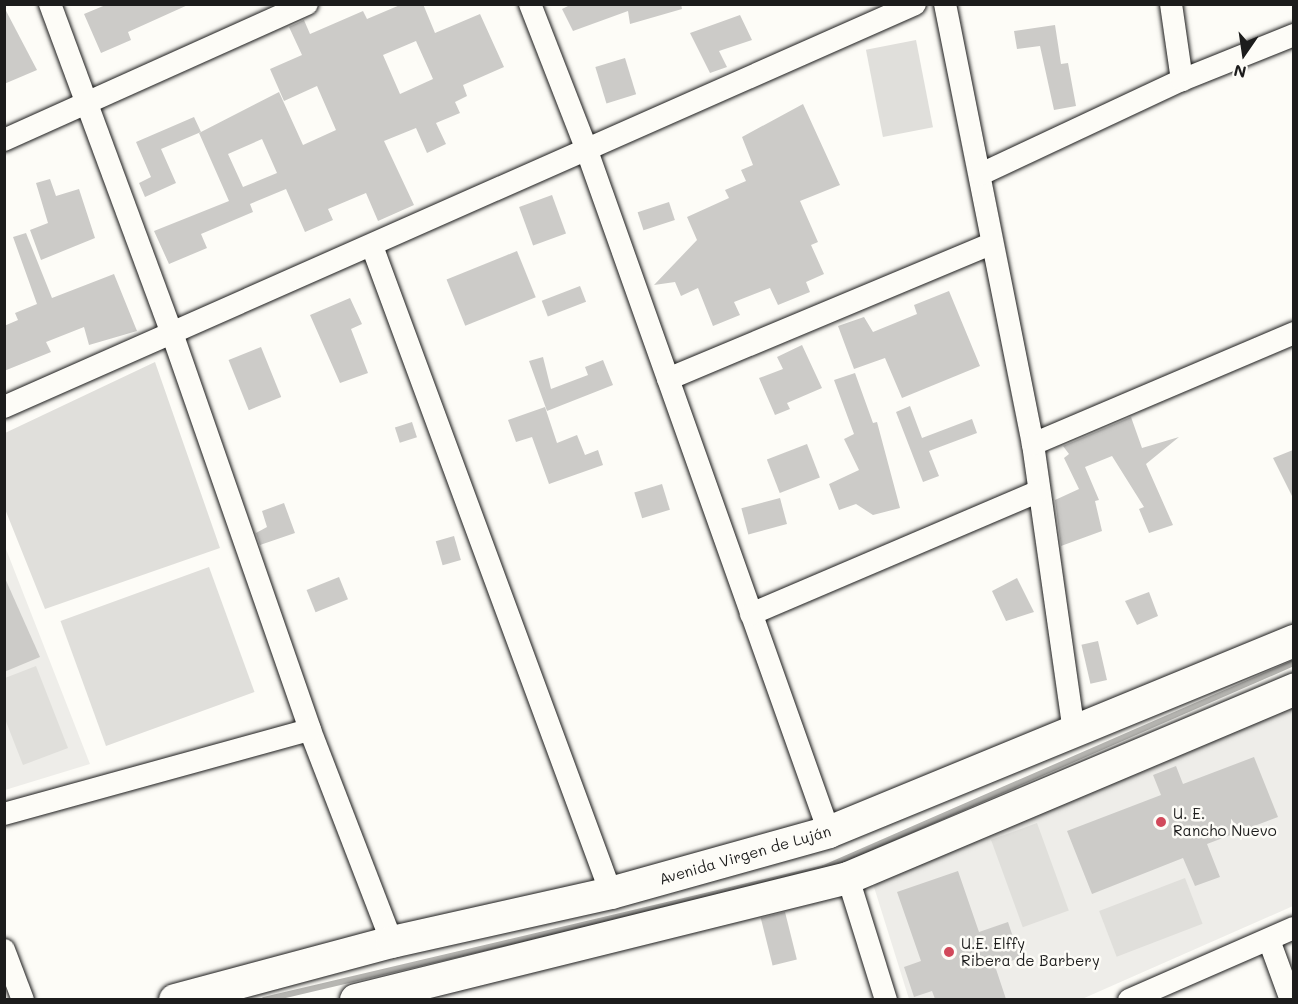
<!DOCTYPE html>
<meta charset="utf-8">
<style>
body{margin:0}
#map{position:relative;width:1298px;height:1004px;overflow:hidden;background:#fdfcf7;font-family:Mali,sans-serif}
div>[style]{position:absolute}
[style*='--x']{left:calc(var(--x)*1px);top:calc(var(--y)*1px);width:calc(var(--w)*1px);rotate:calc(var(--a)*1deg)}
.built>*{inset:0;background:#eeede9}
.green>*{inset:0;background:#e0dfdb;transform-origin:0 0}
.stream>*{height:6px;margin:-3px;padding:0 3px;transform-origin:3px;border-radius:3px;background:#b7b6b2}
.building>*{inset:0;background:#cccbc8;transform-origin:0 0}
.roads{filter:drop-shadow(0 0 2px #1c1c1c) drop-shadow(0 0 2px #1c1c1c)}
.street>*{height:22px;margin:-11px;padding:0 11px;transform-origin:11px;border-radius:11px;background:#fdfcf7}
.secondary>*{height:32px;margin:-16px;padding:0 16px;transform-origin:16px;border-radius:16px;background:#fdfcf7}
.dots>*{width:16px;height:16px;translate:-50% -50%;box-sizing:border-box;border:3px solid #fdfcf7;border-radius:50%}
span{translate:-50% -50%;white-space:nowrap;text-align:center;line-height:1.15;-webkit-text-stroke:5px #fdfcf7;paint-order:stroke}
.poi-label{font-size:15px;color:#1c1c1c}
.left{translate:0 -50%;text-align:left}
.street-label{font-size:15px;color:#1c1c1c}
.frame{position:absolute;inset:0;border:6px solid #1c1c1c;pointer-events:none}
.north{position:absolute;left:1214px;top:24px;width:60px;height:60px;-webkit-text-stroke:4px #fdfcf7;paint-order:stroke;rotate:193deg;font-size:16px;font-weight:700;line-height:24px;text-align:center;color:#1c1c1c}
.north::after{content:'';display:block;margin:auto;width:21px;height:27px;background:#1c1c1c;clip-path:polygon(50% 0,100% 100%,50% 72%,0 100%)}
</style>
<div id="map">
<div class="built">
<i style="clip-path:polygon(4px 544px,90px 764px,5px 790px,4px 790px)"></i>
<i style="clip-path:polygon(1294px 707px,1293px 906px,1082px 999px,909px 999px,874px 887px,882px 877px)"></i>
</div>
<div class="green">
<i style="left:916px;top:40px;width:89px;height:51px;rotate:79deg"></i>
<i style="clip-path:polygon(155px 362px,220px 548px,45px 609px,5px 509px,5px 433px)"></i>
<i style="left:209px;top:567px;width:133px;height:158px;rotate:70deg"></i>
<i style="clip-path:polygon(36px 666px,68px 748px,23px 765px,5px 719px,5px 678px)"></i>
<i style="left:1037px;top:823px;width:93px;height:49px;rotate:70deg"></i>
<i style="left:1185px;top:878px;width:49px;height:92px;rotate:69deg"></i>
</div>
<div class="stream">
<i style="--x:264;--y:1000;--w:575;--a:-13.26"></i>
<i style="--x:824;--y:868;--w:513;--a:-23.57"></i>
</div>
<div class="building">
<i style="clip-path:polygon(108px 4px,190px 4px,128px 32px,131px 40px,101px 53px,84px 14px)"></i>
<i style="clip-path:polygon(evenodd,423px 4px,435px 33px,480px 14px,504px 67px,463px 85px,467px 96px,455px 102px,460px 113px,436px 123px,446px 144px,427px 153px,416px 128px,384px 141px,414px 205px,378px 221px,366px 193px,328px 209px,333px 220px,305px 232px,286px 189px,250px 204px,253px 212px,201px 234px,207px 248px,169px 264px,154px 231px,229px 201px,199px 133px,279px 92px,303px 145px,336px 130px,317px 86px,284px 101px,270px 69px,302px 55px,289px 27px,304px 20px,310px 34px,363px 11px,367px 19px,400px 5px,423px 4px,416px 41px,433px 79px,400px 94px,383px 55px,416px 41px,423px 4px,262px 139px,277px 173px,243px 187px,228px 154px,262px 139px)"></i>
<i style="clip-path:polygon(572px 4px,681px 4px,682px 9px,630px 24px,628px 11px,573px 31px,562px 9px)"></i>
<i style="clip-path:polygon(4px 7px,37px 70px,4px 84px)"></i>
<i style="clip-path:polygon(740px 15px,752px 40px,719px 51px,727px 67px,710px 73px,690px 33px)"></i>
<i style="clip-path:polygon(1055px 25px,1061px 64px,1068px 63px,1076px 106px,1054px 110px,1040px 46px,1017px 49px,1014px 31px)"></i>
<i style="left:625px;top:58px;width:38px;height:31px;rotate:73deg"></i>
<i style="clip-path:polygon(803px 104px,840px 185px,800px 201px,818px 242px,811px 245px,824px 274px,806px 282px,810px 292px,778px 305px,770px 288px,734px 302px,740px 315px,713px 326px,698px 288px,681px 296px,675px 282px,654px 285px,697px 240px,687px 217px,729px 198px,725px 190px,746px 181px,741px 170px,753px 165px,742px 137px)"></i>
<i style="clip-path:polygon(194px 117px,201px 132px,161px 149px,176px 183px,145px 197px,139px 183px,151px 177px,136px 142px)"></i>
<i style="clip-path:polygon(50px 179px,56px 196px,79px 189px,95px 238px,41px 260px,30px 230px,48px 223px,36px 183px)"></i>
<i style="left:552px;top:195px;width:41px;height:35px;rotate:70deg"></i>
<i style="left:669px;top:202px;width:19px;height:33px;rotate:72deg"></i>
<i style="clip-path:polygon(26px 233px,52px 298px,114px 274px,137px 331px,89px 345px,84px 327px,46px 342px,51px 352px,4px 371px,4px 326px,18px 320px,15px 313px,37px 304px,13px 237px)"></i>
<i style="left:517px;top:251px;width:50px;height:76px;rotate:68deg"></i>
<i style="left:580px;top:286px;width:17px;height:41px;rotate:69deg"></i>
<i style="clip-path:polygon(949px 291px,980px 366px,902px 398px,885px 358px,854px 369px,838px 326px,864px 317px,873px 332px,917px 314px,914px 305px)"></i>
<i style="clip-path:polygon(350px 298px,362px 324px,351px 329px,368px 373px,340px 383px,310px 315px)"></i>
<i style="clip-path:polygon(802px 345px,822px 388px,787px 403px,790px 409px,775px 415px,759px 378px,783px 369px,777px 357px)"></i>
<i style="left:261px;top:347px;width:54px;height:35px;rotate:68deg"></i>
<i style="clip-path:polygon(543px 357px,551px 389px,588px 375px,585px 367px,603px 360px,613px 385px,547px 411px,529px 361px)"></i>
<i style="clip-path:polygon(855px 373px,873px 423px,877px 422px,900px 508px,873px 515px,856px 504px,839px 510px,829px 484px,859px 470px,844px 439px,854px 434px,834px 380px)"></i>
<i style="clip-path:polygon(910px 406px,922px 438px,972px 419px,977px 433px,929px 451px,939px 476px,923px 482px,896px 412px)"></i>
<i style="clip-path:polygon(545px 407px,557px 443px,577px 435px,585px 455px,598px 450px,603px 465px,549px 484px,532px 437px,516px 442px,508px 420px)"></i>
<i style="clip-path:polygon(1131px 417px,1142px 448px,1179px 437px,1146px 464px,1173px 525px,1149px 533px,1139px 509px,1144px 507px,1112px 456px,1085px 467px,1099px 500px,1095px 501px,1102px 531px,1061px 546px,1055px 500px,1079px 489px,1064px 458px,1069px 454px,1063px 446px)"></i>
<i style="left:412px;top:422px;width:16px;height:18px;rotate:72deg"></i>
<i style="left:807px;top:444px;width:36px;height:43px;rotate:69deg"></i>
<i style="clip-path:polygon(1293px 450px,1293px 498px,1273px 458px)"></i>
<i style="left:662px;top:484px;width:27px;height:29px;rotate:73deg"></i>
<i style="left:780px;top:498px;width:27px;height:40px;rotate:75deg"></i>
<i style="clip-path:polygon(284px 503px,295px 533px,260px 545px,256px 533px,267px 527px,262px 511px)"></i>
<i style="left:454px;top:536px;width:25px;height:19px;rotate:74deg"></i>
<i style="clip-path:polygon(4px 576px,40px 657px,4px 672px)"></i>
<i style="left:339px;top:577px;width:24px;height:35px;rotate:68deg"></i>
<i style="clip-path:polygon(1017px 578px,1034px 612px,1006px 621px,992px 591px)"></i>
<i style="clip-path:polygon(1149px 592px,1158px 616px,1137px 625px,1125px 601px)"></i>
<i style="left:1098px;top:641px;width:40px;height:17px;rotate:77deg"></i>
<i style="clip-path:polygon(1254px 757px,1278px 817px,1207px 844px,1220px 877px,1195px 886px,1183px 858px,1092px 894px,1067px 831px,1161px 795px,1153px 775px,1176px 766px,1183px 784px)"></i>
<i style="clip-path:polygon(958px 871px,979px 932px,1008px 922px,1020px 958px,995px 966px,1006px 999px,935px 999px,932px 991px,914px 997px,904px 967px,921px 961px,897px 892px)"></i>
<i style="left:785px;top:912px;width:49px;height:25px;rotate:76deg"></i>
</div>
<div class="roads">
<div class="street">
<i style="--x:50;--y:4;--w:351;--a:69.7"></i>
<i style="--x:172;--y:333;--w:420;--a:70.8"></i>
<i style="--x:310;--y:730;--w:227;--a:68.9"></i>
<i style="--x:530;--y:4;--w:155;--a:68.7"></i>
<i style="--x:586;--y:148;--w:726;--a:70.44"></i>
<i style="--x:945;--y:4;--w:449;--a:78.7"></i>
<i style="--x:1033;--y:444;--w:292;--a:81.9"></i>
<i style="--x:1171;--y:4;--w:77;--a:81.8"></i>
<i style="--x:4;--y:140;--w:332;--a:-24.2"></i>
<i style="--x:981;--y:174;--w:222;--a:-25.1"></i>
<i style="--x:1182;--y:80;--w:121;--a:-21.9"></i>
<i style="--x:372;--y:246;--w:690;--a:69.73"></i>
<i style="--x:668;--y:379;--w:350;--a:-22.7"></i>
<i style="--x:4;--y:407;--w:996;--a:-23.86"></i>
<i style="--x:1033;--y:444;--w:284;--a:-23"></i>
<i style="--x:751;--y:614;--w:311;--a:-23.1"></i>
<i style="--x:4;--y:814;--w:317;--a:-15.4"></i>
<i style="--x:848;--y:878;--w:128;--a:72.7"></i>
<i style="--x:1269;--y:940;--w:64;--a:69.9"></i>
<i style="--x:4;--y:950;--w:53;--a:69.2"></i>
<i style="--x:1129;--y:1000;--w:180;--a:-23.6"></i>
</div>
<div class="secondary">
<i style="--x:175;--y:1000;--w:225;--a:-15"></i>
<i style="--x:392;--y:942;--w:224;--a:-12.6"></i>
<i style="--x:611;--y:893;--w:226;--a:-15.6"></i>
<i style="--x:829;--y:832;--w:503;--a:-22.33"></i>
<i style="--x:356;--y:1000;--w:507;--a:-13.93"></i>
<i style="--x:848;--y:878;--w:484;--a:-22.9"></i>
</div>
</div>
<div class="dots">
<i style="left:1161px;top:822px;background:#d1495b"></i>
<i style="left:949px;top:952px;background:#d1495b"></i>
</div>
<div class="poi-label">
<span class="left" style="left:1173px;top:822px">U. E.<br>Rancho Nuevo</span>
<span class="left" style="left:961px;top:952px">U.E. Elffy<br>Ribera de Barbery</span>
</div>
<div class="street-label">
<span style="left:745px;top:855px;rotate:-16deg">Avenida Virgen de Luján</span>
</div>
<div class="frame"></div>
<div class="north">N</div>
</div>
